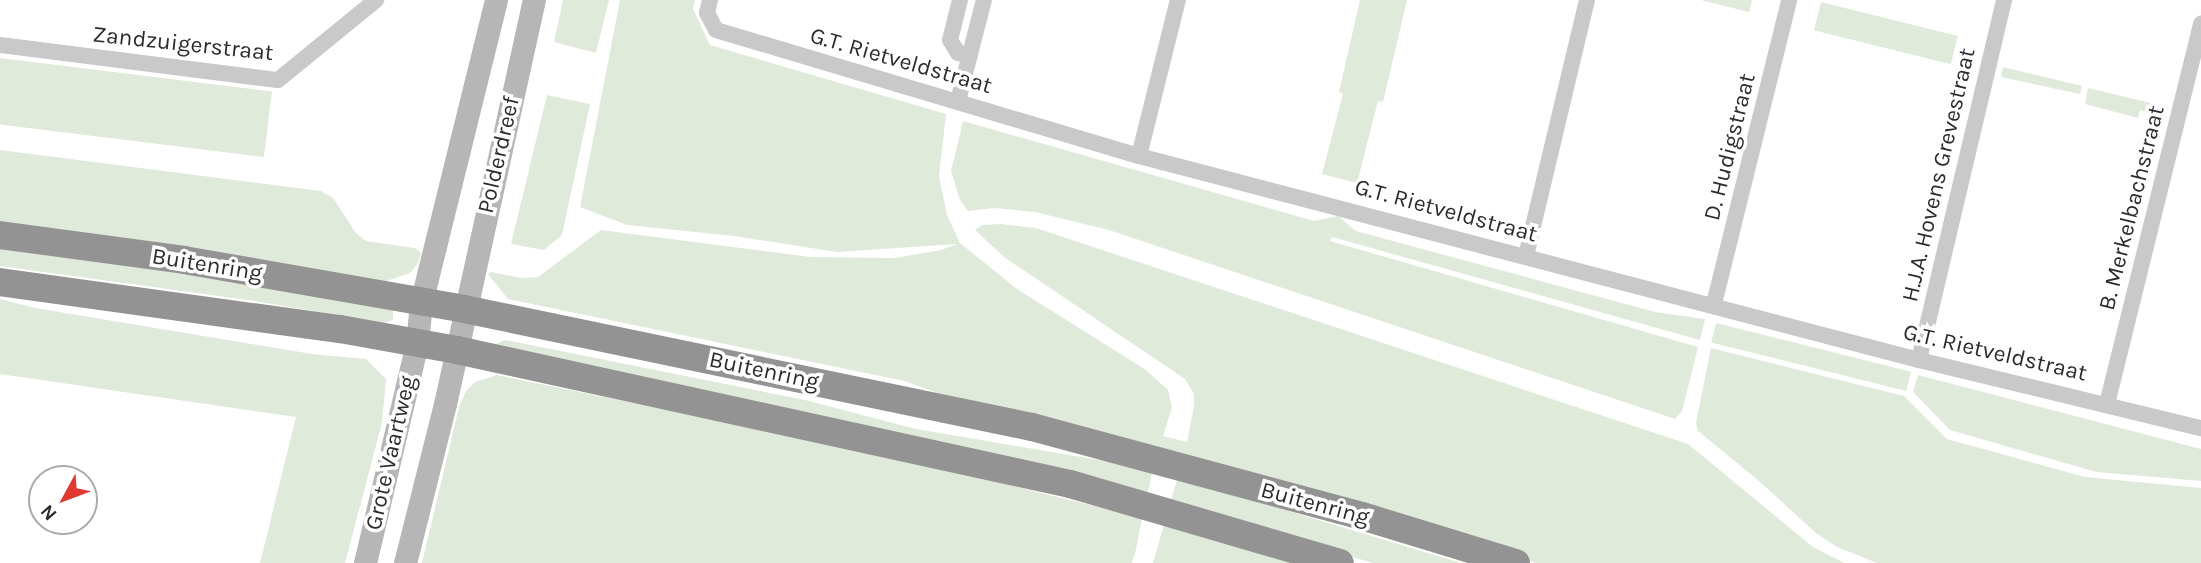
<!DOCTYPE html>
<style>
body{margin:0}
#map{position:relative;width:2201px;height:563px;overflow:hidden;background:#fff;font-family:Karla,sans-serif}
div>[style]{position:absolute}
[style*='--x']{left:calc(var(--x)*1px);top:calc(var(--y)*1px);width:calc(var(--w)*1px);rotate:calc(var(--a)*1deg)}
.green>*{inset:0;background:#e0eada;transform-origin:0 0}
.street>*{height:16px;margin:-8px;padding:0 8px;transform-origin:8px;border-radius:8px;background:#c9c9c9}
.secondary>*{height:23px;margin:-11.5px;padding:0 11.5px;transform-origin:11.5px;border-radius:11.5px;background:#b6b6b6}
.highway>*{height:28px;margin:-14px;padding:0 14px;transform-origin:14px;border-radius:14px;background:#939393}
span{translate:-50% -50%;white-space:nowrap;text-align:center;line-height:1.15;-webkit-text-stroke:7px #fff;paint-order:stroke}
.street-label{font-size:23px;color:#2c2c2c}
.north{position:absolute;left:28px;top:465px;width:70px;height:70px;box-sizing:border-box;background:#fff;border:2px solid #ababab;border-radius:50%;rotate:229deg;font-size:19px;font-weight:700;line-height:28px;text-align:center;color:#2c2c2c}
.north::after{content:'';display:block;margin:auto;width:24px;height:32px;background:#df3932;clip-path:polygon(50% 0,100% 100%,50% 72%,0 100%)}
</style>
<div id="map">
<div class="green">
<i style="clip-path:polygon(563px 0,609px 0,596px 53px,554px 42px)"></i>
<i style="clip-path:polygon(620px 0,695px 0,693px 9px,710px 45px,946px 114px,939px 176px,947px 215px,960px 243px,1017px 289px,1146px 370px,1168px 390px,1172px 408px,1163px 436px,1187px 442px,1194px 406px,1194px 394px,1185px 379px,1004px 257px,975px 230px,982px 225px,1000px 224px,1036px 228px,1688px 444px,1813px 547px,1844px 563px,1536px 563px,966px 403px,904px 381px,508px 299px,488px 274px,491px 272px,521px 278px,538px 277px,601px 230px,810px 257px,895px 258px,941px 250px,957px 244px,837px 252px,734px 236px,627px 225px,580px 207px)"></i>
<i style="clip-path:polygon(1360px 0,1407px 0,1383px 102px,1378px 101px,1357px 183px,1322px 174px,1343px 94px,1339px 92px)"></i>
<i style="clip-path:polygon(1701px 0,1752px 0,1749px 12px)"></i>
<i style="left:1821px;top:2px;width:141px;height:29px;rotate:14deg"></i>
<i style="left:0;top:58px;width:274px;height:66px;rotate:7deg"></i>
<i style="clip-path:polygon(2003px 67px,2082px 86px,2080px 94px,2001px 77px)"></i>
<i style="clip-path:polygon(2088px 88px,2168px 107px,2165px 117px,2140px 110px,2138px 118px,2085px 104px)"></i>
<i style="clip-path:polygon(547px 95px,590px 104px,562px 235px,544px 250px,511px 244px)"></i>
<i style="clip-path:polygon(963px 121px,1314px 221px,1338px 216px,1356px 231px,1655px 312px,1705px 319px,1700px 340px,1332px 237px,1330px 241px,1698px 347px,1682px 411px,1675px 419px,1109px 230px,1035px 212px,994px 208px,968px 211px,960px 200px,951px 171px)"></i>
<i style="clip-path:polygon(0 150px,321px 191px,333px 198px,356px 233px,366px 241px,415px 248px,421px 253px,418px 263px,410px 273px,383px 282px,0 224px)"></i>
<i style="clip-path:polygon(0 246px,218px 277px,393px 310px,393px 320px,383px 323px,248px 300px,0 266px)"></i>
<i style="clip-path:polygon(0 299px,35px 308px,312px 354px,366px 359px,386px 379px,382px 423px,345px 563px,260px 563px,296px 417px,0 374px)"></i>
<i style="left:1716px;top:323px;width:201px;height:20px;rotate:14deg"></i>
<i style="clip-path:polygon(505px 340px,805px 400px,916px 429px,1129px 465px,1152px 472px,1147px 497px,494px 345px)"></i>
<i style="clip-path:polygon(1711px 348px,1904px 396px,1947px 439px,2085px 477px,2201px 488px,2201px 563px,1877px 563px,1837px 547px,1816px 533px,1759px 481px,1698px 431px,1696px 423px)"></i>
<i style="clip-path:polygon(497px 375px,909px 460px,1142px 518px,1135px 554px,1132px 563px,422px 563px,459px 407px,466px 391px,475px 382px)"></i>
<i style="clip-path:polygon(1918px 375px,2201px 449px,2201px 481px,2096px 472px,1950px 430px,1913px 392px)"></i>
<i style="clip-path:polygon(1177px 479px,1282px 509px,1461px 563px,1373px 563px,1170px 504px)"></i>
<i style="clip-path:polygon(1164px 524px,1300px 563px,1153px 563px)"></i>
</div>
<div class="street">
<i style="--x:710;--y:0;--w:13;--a:103"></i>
<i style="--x:707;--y:13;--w:19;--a:62"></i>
<i style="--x:716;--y:30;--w:441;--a:16.6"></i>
<i style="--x:1139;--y:156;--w:806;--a:14.66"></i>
<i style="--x:1919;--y:360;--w:290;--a:13.6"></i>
<i style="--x:960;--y:0;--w:41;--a:104"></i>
<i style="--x:950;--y:40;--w:15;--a:58"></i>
<i style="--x:958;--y:53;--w:12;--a:9"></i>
<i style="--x:0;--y:45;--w:280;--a:7.2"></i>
<i style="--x:278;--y:80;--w:127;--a:-39.2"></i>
<i style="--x:958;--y:101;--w:104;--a:-75.6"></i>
<i style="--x:1139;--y:156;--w:161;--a:-76"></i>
<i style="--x:1526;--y:256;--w:263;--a:-76.6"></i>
<i style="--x:1714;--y:304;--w:313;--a:-76.1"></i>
<i style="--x:1919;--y:360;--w:370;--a:-76.7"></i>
<i style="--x:2107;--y:404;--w:392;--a:-76.1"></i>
</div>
<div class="secondary">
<i style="--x:365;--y:563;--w:226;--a:-76.7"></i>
<i style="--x:417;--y:343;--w:40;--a:-84.3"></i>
<i style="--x:421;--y:303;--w:312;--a:-76.1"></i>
<i style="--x:405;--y:563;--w:164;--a:-75.9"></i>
<i style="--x:445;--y:404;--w:414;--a:-77.6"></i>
</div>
<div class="highway">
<i style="--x:0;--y:235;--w:186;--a:7.7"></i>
<i style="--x:184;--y:260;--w:284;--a:9.9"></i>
<i style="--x:464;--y:309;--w:580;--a:11.74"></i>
<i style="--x:1032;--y:427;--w:342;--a:15.1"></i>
<i style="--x:1362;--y:516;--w:161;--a:17"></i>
<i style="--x:0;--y:282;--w:343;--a:7.9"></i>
<i style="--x:340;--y:329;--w:119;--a:10.2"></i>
<i style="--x:457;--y:350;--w:627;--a:12.33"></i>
<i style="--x:1070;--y:484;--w:281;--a:16.3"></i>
</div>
<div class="street-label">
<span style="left:183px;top:44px;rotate:6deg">Zandzuigerstraat</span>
<span style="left:901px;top:61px;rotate:16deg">G.T. Rietveldstraat</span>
<span style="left:1730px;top:147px;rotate:-76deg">D. Hudigstraat</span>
<span style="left:499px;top:155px;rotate:-77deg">Polderdreef</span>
<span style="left:1939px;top:175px;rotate:-77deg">H.J.A. Hovens Grevestraat</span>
<span style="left:2132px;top:208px;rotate:-76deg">B. Merkelbachstraat</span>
<span style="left:1446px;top:211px;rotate:15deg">G.T. Rietveldstraat</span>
<span style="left:207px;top:265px;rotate:9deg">Buitenring</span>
<span style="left:1995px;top:353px;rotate:13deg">G.T. Rietveldstraat</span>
<span style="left:764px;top:371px;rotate:12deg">Buitenring</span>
<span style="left:391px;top:453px;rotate:-77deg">Grote Vaartweg</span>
<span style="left:1315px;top:504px;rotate:15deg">Buitenring</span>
</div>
<div class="north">N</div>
</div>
